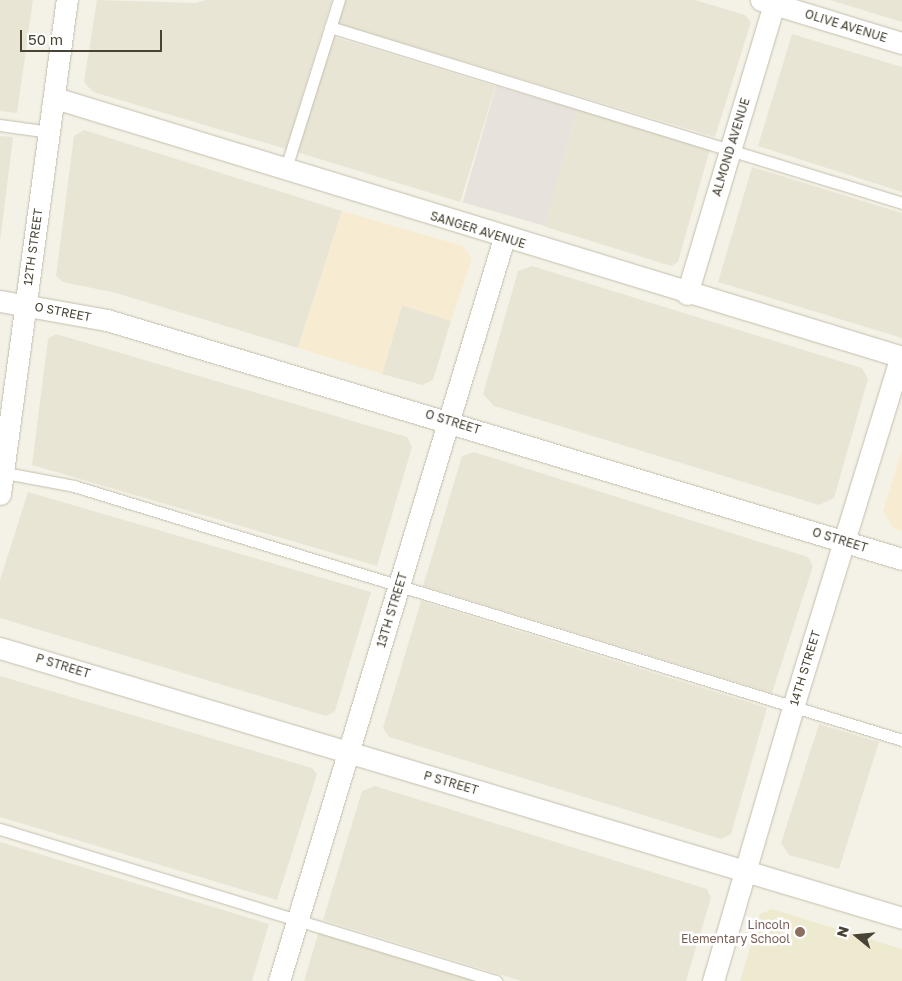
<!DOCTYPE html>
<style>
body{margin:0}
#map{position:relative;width:902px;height:981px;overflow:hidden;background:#f4f2e7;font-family:"Golos Text",sans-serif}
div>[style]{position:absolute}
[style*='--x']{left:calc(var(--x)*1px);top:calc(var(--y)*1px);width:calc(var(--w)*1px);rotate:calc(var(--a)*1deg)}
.residential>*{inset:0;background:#e9e5d5;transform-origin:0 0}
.commercial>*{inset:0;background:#f7ecd1}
.industrial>*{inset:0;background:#e7e3dc;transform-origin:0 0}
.education>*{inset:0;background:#eeead0}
.roads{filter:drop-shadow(0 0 1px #c3beac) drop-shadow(0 0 1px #c3beac)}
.service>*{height:11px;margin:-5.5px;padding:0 5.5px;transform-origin:5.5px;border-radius:5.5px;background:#fff}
.minor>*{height:21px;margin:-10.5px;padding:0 10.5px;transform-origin:10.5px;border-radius:10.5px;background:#fff}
.dots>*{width:14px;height:14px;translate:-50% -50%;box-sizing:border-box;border:2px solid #fff;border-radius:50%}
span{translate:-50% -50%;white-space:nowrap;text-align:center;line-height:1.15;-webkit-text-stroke:5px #fff;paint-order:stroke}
.street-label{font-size:12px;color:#484335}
.education-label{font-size:12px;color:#785e54}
.right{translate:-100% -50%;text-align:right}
.north{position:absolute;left:832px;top:911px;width:50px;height:50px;-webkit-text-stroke:4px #fff;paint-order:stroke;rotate:287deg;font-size:14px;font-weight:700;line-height:20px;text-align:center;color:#484335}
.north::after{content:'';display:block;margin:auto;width:18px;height:22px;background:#484335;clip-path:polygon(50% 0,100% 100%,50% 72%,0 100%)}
.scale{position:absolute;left:20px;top:30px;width:142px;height:22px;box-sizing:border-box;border:2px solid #484335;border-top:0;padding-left:6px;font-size:15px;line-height:18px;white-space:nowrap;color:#484335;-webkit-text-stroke:4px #fff;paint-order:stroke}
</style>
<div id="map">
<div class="residential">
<i style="clip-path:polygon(0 0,33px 0,17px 113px,0 111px)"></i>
<i style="clip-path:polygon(97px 0,196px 3px,205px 0,332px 0,286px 149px,93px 92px,84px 82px)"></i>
<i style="clip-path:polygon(343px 0,695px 0,745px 15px,751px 22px,715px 137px,336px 23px)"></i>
<i style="clip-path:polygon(830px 0,902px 0,902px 22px)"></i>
<i style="clip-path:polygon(792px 34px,902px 67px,902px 192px,758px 146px)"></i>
<i style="left:331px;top:36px;width:172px;height:121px;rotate:17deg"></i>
<i style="clip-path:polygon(578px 109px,710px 149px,678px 262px,671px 266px,543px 226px)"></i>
<i style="clip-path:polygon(84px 130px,342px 211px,298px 348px,116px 293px,63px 282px,56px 276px,74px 136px)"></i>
<i style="clip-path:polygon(0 136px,13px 137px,0 241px)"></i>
<i style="clip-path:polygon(752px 167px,902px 213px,902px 338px,718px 282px)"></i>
<i style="clip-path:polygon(532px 266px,862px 368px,868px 379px,834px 498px,819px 505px,494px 406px,483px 394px,518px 271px)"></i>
<i style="clip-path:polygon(402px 305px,451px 321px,433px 380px,422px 385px,382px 374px)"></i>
<i style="clip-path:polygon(56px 334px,407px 437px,412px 447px,377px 566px,32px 465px,48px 339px)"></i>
<i style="clip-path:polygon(474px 452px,808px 557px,813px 566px,772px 693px,423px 586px,462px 456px)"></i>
<i style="clip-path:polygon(28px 492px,371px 592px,335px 711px,326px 716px,0 618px,0 580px)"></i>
<i style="clip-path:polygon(421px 601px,767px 708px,731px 834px,721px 839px,389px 737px,383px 728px)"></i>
<i style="clip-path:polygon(0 676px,312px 768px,317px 774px,277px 900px,0 817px)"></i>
<i style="clip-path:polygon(819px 724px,879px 742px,839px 869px,789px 855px,781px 843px)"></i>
<i style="clip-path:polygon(375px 786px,707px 889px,711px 898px,686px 981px,521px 981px,323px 920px,362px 791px)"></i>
<i style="clip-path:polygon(0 842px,269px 924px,252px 981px,0 981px)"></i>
<i style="clip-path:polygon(319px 931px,476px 981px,304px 981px)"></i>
</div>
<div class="commercial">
<i style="clip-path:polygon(342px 211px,463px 246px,472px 259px,451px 321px,402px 305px,382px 374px,298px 348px)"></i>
<i style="clip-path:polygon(902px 449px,902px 531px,893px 528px,883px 511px)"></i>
</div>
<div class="industrial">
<i style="left:496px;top:86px;width:85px;height:121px;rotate:16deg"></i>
</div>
<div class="education">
<i style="clip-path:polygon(772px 909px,902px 949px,902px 981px,740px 981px,760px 914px)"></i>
</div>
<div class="roads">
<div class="service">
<i style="--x:330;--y:27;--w:598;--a:17.1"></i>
<i style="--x:0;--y:125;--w:50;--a:8"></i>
<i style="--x:285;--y:171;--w:179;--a:-72.5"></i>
<i style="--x:0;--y:472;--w:75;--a:10.7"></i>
<i style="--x:74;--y:486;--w:866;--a:17.05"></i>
<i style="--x:0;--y:829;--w:519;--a:17.04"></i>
</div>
<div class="minor">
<i style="--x:761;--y:0;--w:147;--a:17"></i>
<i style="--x:55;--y:98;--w:886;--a:17"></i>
<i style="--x:687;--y:294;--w:307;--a:-73.3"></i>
<i style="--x:0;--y:301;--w:109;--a:10.1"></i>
<i style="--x:107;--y:320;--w:830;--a:16.73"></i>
<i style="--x:0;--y:494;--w:499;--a:-82.3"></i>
<i style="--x:0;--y:648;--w:942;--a:16.66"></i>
<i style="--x:279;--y:981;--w:776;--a:-73.15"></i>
<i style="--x:713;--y:981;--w:285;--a:-73.7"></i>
<i style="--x:793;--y:707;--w:366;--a:-72.9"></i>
</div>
</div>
<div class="dots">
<i style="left:800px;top:932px;background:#8d6e63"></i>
</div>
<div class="street-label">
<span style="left:846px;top:26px;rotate:17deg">OLIVE AVENUE</span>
<span style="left:731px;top:147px;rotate:-73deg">ALMOND AVENUE</span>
<span style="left:478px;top:230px;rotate:17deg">SANGER AVENUE</span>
<span style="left:33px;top:247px;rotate:-82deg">12TH STREET</span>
<span style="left:63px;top:312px;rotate:11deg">O STREET</span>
<span style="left:453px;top:422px;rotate:17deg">O STREET</span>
<span style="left:840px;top:540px;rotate:17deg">O STREET</span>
<span style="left:392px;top:610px;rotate:-73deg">13TH STREET</span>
<span style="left:63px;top:666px;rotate:17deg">P STREET</span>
<span style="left:805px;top:668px;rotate:-73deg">14TH STREET</span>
<span style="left:451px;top:783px;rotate:16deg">P STREET</span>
</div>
<div class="education-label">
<span class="right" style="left:790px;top:932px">Lincoln<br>Elementary School</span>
</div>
<div class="north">N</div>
<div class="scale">50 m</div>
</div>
